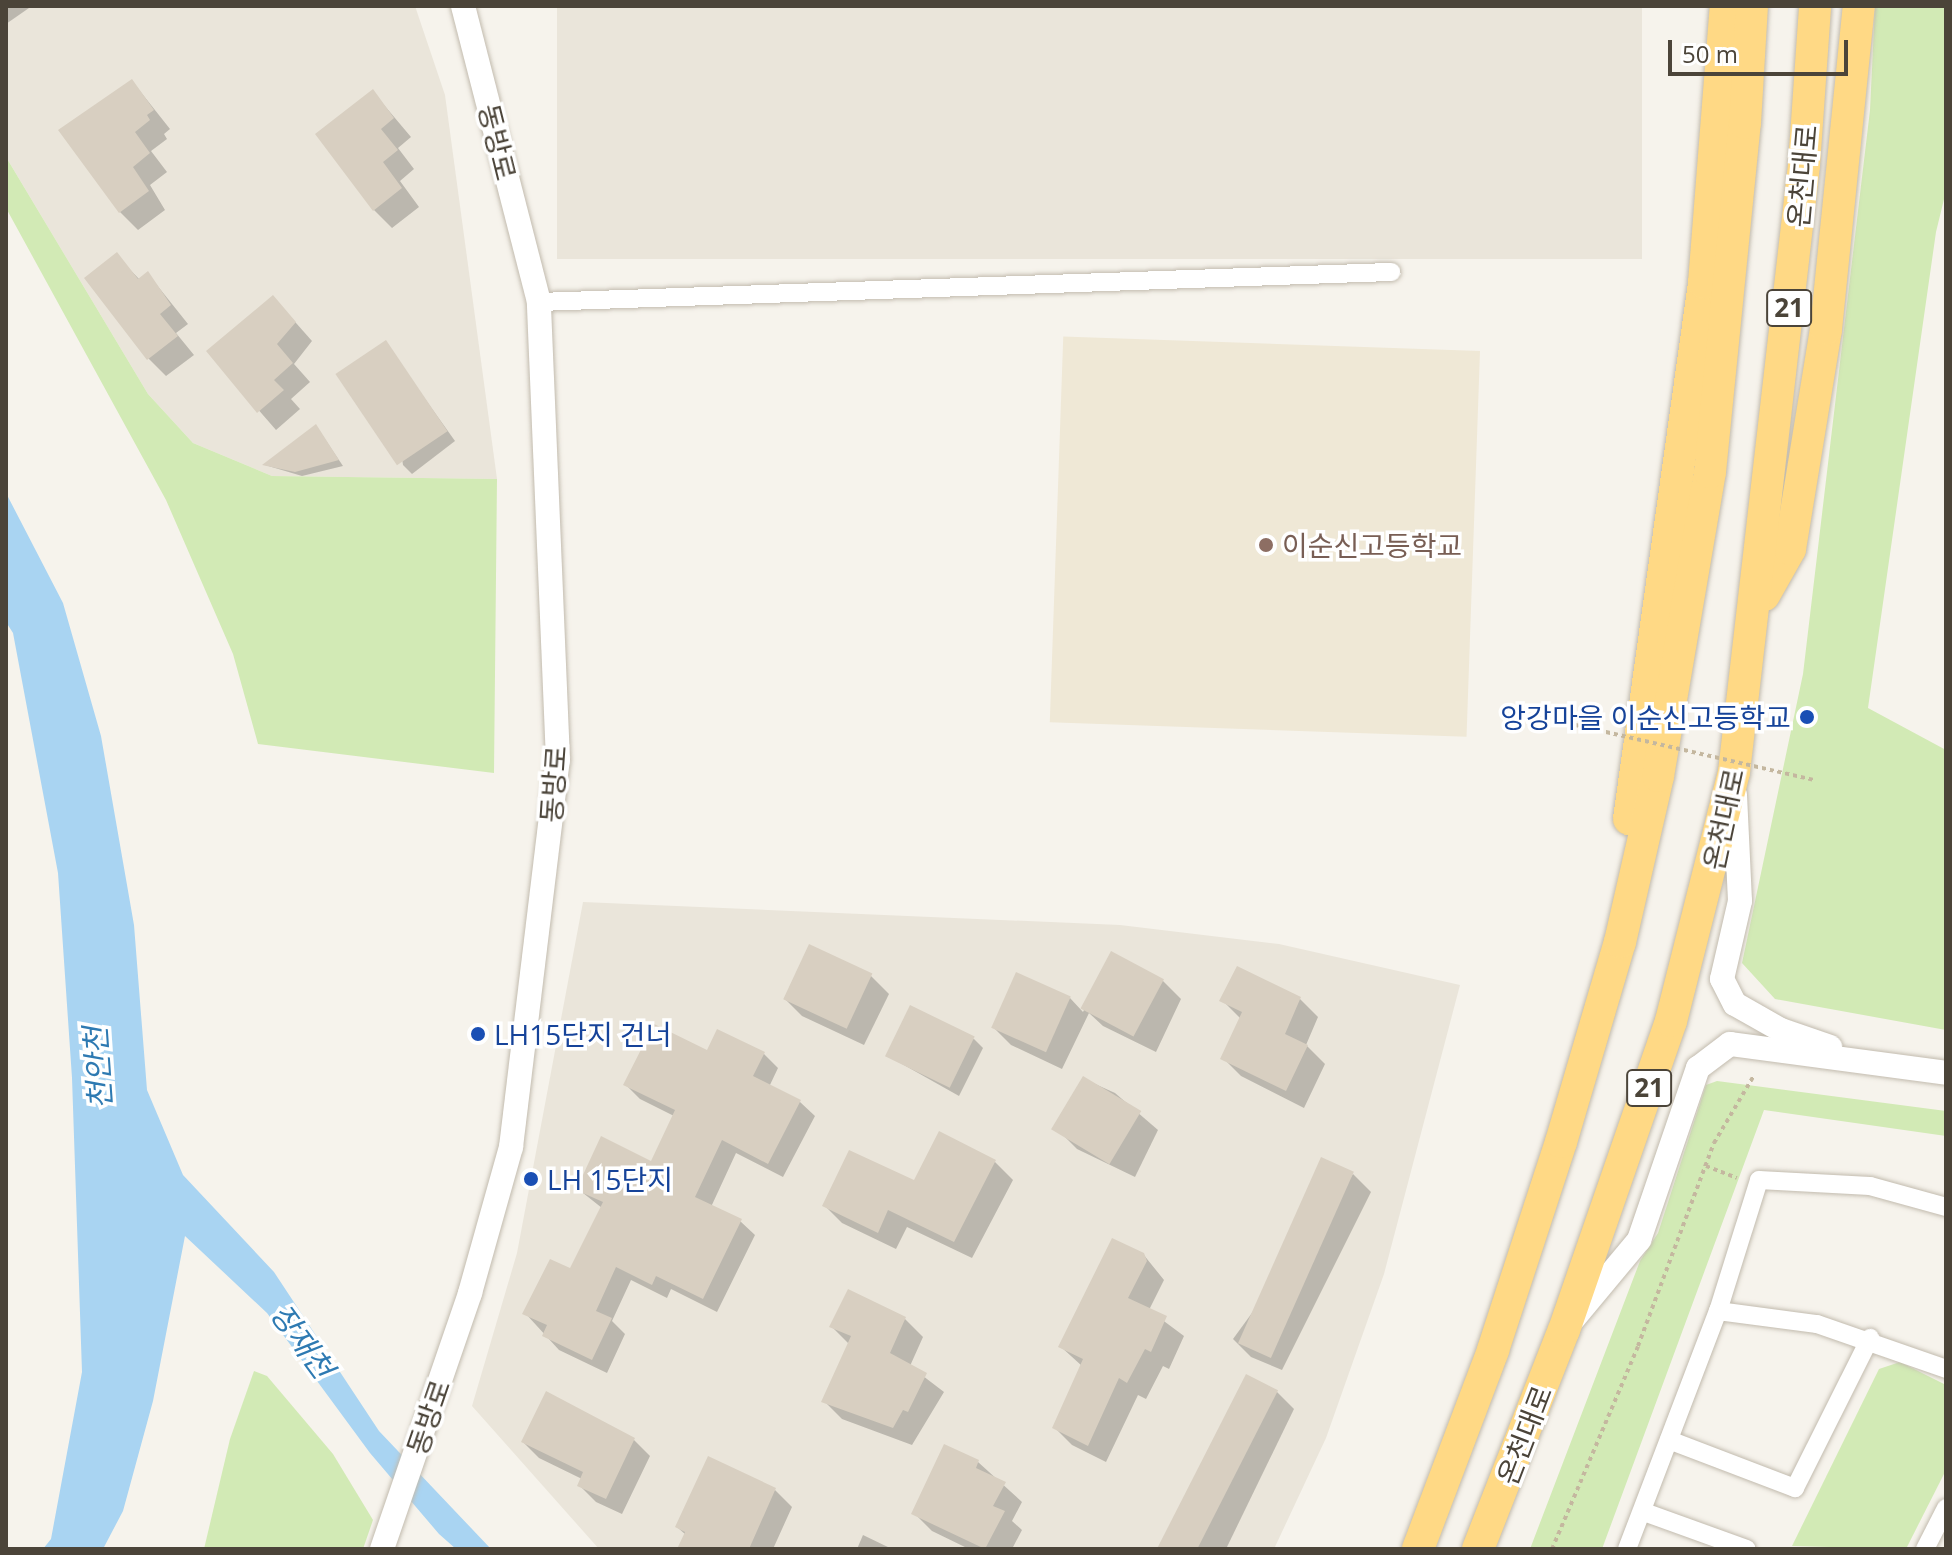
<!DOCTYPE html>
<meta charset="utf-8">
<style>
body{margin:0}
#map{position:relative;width:1952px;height:1555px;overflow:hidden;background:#f6f3ec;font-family:"Open Sans","Noto Sans KR",sans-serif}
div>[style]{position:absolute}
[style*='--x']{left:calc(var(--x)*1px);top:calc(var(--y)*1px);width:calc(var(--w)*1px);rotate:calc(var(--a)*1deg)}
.residential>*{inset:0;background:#eae5da;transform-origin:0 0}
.education>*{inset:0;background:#efe8d6;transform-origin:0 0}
.green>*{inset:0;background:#d2eab5}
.water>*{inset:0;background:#a9d4f2}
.shadow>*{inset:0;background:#0003}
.building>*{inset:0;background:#d8cfc1;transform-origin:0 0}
.path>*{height:4px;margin-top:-2px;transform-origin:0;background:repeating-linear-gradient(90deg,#c4b79f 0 4px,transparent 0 8px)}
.roads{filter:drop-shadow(0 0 2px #c2bbae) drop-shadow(0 0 2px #c2bbae)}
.minor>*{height:18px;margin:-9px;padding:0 9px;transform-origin:9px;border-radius:9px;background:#fff}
.tertiary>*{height:24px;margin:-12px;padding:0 12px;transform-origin:12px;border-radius:12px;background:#fff}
.trunk>*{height:32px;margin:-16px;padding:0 16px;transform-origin:16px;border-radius:16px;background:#ffd985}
.path-bridge>*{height:4px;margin-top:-2px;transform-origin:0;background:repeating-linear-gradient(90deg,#c4b79f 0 4px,transparent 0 8px)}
.dots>*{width:22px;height:22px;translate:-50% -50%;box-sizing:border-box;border:4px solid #fff;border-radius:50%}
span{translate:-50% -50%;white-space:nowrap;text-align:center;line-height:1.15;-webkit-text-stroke:7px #fff;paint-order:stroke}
.shield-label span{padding:2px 6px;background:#fff;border:2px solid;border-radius:6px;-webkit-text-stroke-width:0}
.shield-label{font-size:26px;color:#4b4439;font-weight:700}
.street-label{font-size:28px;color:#4b4439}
.education-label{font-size:28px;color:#785e54}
.left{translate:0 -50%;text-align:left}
.transit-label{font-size:28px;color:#164399}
.right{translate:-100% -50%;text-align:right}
.water-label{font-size:30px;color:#2e7ab2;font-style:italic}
.frame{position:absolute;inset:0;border:8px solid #4b4439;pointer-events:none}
.scale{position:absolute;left:1668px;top:40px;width:180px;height:36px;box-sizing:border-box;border:4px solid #4b4439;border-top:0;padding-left:10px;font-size:24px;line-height:28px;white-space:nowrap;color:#4b4439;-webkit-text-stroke:6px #fff;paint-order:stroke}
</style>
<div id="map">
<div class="residential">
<i style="clip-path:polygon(6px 6px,415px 6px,445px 95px,497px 479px,272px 476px,193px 443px,148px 394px,6px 157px)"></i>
<i style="left:557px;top:6px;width:1085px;height:253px"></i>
<i style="clip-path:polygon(583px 902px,1120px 925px,1279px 944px,1460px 985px,1384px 1274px,1326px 1438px,1274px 1549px,599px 1549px,472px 1406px,517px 1253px)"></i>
</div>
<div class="education">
<i style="left:1480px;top:351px;width:386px;height:417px;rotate:92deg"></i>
</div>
<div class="green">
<i style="clip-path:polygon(1875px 6px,1946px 6px,1946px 191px,1936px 232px,1868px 708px,1946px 750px,1946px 1030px,1775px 999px,1742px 963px,1803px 674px,1870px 110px)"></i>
<i style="clip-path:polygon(6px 157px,148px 394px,193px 443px,272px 476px,497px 479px,494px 773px,258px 744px,233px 654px,166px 500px,6px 208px)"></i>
<i style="clip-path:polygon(1717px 1081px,1946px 1111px,1946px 1136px,1764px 1110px,1602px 1549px,1530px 1549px,1640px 1261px,1658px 1233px,1706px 1085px)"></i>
<i style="clip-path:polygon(1900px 1362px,1946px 1385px,1946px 1470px,1906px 1549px,1792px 1546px,1879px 1369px)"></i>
<i style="clip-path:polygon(254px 1371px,267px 1376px,333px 1454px,373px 1520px,363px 1549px,204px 1549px,230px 1439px)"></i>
</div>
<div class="water">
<i style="clip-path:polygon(6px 493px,63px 603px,101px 736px,134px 925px,147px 1090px,183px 1175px,274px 1272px,379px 1431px,491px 1549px,456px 1549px,439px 1534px,370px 1453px,267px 1313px,185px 1236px,153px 1401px,123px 1511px,103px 1549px,43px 1549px,51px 1539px,82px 1372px,72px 1078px,58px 873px,13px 633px,6px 622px)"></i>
</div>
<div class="shadow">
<i style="clip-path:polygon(6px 6px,28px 6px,29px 8px,6px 24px)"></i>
<i style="clip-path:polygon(132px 81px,170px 129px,164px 134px,167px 139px,151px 151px,167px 172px,150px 185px,165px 210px,138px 230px,120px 212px)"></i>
<i style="clip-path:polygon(373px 92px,411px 137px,398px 148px,414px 169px,400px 181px,419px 207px,392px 228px,374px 210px)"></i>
<i style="clip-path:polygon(116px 255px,140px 280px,148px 274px,188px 324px,176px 333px,194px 355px,166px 376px,148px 358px)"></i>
<i style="clip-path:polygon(273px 297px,312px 341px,294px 364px,310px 382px,291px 399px,300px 409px,276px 430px,208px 352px)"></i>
<i style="clip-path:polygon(385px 343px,455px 441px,412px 474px,403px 465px)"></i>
<i style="clip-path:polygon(316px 426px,343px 466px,302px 476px,265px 465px)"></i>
<i style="clip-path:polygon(1112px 954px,1163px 981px,1181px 999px,1156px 1052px,1103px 1026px,1089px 1013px,1062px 1069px,1011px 1045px,993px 1027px,1070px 998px,1083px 1012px)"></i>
<i style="clip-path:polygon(1238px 968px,1300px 999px,1318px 1017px,1306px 1045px,1325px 1064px,1304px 1108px,1241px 1076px,1223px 1058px,1241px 1019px,1222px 1000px)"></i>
<i style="clip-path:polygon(871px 976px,889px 994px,864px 1045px,802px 1016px,784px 998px)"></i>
<i style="clip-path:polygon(974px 1039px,983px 1048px,959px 1096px,888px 1056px)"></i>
<i style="clip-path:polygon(708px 1053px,764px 1054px,778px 1068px,769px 1087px,800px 1102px,815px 1116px,783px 1177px,736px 1153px,711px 1207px,740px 1221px,755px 1235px,717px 1312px,671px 1289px,667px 1298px,631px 1280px,612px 1321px,625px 1334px,607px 1373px,559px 1350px,525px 1313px,570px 1271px,602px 1208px,578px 1189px,652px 1163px,674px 1116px,640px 1099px,626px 1085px)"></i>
<i style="clip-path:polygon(1084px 1079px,1115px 1093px,1158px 1130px,1135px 1177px,1077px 1149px,1059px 1131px)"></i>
<i style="clip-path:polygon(995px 1162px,1013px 1180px,972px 1258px,907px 1227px,896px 1249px,842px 1223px,824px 1205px)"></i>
<i style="clip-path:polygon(1353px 1174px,1371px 1192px,1282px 1370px,1251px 1357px,1233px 1339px)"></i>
<i style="clip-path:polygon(1143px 1254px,1164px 1280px,1149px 1310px,1184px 1336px,1169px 1369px,1163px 1366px,1146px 1399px,1138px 1395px,1106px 1462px,1072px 1445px,1054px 1427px,1082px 1366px,1060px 1346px)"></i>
<i style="clip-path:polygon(848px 1292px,905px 1319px,923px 1337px,910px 1366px,944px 1392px,912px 1445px,842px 1419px,824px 1401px,850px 1345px,831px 1326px)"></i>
<i style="clip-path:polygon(1276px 1391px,1294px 1409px,1226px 1549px,1163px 1549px)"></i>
<i style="clip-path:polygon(634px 1440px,650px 1456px,622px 1514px,596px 1502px,580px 1486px,582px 1479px,539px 1458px,523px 1442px)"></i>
<i style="clip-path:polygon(978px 1462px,1022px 1502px,1012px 1521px,1022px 1530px,1012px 1549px,969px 1549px,932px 1531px,914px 1513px)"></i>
<i style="clip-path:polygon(775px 1490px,792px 1507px,773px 1549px,679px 1549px,686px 1535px,677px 1527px)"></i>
<i style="clip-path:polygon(863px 1535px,892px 1549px,857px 1549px)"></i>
</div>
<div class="building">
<i style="clip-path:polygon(132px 79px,154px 110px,147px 115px,150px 120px,135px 132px,150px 153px,133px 167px,149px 191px,119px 213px,58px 130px)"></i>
<i style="clip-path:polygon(373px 89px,394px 118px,381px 129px,398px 150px,383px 162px,402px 188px,373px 211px,315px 134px)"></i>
<i style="clip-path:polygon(117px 252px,138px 279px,148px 271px,171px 305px,160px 314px,178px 336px,147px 360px,84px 278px)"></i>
<i style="clip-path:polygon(273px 295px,296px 322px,277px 344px,293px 363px,274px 380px,284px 390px,257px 413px,206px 351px)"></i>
<i style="left:386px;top:340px;width:110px;height:61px;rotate:56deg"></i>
<i style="clip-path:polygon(316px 424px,339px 460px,295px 472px,262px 465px)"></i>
<i style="left:809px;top:944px;width:70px;height:61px;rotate:25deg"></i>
<i style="left:1111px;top:951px;width:60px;height:65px;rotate:28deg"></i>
<i style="clip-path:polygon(1237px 966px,1301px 997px,1285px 1034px,1308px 1045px,1286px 1091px,1220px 1059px,1242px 1012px,1219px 1001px)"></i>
<i style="left:1016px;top:972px;width:60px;height:61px;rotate:24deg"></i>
<i style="left:910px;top:1005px;width:72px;height:57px;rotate:26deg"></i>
<i style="clip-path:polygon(654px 1024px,707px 1050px,717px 1029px,765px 1052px,753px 1076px,801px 1100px,768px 1164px,722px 1140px,695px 1197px,742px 1219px,703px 1299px,656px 1276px,652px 1285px,616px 1267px,596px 1311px,612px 1318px,592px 1360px,542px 1336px,547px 1325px,522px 1314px,550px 1259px,570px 1268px,603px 1202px,576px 1190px,601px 1136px,651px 1161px,675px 1110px,623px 1085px)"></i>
<i style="left:1083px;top:1076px;width:68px;height:62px;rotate:31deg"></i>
<i style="clip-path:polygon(939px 1131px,996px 1160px,954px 1242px,888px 1210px,878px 1233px,822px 1206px,849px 1150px,914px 1180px)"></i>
<i style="left:1321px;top:1157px;width:36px;height:204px;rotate:24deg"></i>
<i style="clip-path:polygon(1112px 1238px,1144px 1253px,1147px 1261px,1128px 1298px,1167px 1316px,1151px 1352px,1145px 1349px,1127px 1383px,1119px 1378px,1088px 1446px,1052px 1428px,1083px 1359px,1058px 1347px)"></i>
<i style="clip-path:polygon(848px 1289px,906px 1317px,890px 1353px,927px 1373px,908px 1412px,903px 1410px,893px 1428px,821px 1402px,851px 1336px,829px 1327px)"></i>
<i style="left:1246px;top:1374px;width:36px;height:195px;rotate:27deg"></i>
<i style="clip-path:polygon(546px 1391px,635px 1438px,606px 1499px,577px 1486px,583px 1472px,521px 1442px)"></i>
<i style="clip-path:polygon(944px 1444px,979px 1460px,976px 1468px,1006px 1482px,993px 1506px,1005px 1511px,985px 1549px,911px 1514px)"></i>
<i style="clip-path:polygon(708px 1456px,776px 1488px,749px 1549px,677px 1549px,685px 1532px,675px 1527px)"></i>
</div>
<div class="path">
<i style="--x:1706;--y:1166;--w:33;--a:21"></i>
<i style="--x:1552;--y:1549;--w:220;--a:-67"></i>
<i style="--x:1638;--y:1346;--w:217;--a:-69.5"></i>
<i style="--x:1714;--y:1143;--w:77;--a:-59.4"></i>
</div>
<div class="roads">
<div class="minor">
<i style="--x:539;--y:302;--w:853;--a:-2.02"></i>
<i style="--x:1718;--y:1311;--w:100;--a:7.5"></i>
<i style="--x:1817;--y:1324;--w:137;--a:19.2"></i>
<i style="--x:1669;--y:1440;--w:135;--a:20.9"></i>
<i style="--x:1795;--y:1488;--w:168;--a:-63.4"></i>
<i style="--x:1644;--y:1512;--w:109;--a:19.8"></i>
<i style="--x:1627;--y:1549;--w:255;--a:-69.1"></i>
<i style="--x:1718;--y:1311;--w:137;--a:-72.6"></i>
<i style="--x:1759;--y:1180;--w:111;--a:3.1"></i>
<i style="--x:1870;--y:1186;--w:79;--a:15.4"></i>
<i style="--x:1925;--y:1549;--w:46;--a:-62.9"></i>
</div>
<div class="tertiary">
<i style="--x:1735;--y:795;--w:106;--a:87.3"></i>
<i style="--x:1740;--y:901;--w:80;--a:103"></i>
<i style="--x:1722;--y:979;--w:28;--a:63"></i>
<i style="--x:1735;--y:1004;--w:53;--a:29.5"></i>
<i style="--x:1781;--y:1030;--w:52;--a:19.1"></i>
<i style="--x:1574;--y:1318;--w:102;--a:-50.2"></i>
<i style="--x:1639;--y:1240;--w:182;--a:-71.1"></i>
<i style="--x:1698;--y:1068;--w:40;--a:-37"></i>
<i style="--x:1730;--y:1044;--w:218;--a:7.6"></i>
<i style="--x:382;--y:1549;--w:271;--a:-71"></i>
<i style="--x:470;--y:1293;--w:152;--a:-74.3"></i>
<i style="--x:511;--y:1147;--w:390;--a:-83.1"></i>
<i style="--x:558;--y:760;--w:458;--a:-92.4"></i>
<i style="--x:539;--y:302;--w:306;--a:-104.4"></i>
</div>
<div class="trunk">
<i style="--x:1764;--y:595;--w:53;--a:-60.5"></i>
<i style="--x:1790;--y:549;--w:223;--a:-80.7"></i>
<i style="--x:1826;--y:329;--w:325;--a:-84.2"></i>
<i style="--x:1629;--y:819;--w:541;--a:-82.03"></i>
<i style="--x:1704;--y:283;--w:278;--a:-85.5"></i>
<i style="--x:1418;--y:1549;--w:213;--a:-69.3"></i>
<i style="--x:1493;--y:1350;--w:219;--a:-71.9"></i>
<i style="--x:1561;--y:1142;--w:209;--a:-73.6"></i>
<i style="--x:1620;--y:942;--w:170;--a:-77.1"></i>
<i style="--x:1658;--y:776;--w:308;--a:-80.3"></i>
<i style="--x:1710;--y:472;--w:351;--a:-84.3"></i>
<i style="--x:1745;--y:123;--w:117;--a:-86.6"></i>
<i style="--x:1478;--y:1549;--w:235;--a:-68.6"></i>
<i style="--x:1564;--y:1330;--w:327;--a:-70.9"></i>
<i style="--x:1671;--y:1021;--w:257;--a:-75.8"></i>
<i style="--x:1734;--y:772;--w:611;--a:-83.42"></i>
<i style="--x:1804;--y:165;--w:159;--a:-86"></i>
</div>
</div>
<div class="path-bridge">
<i style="--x:1567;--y:723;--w:253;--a:13"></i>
</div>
<div class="dots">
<i style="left:1266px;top:545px;background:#8d6e63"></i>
<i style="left:1807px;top:717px;background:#1a4fb4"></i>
<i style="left:478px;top:1034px;background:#1a4fb4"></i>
<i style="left:531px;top:1179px;background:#1a4fb4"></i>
</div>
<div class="shield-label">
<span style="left:1789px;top:308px">21</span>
<span style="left:1649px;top:1088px">21</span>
</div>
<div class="street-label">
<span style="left:498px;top:142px;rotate:76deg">동방로</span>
<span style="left:1802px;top:176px;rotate:-85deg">온천대로</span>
<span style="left:553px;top:784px;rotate:-86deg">동방로</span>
<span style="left:1723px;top:819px;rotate:-78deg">온천대로</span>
<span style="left:428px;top:1417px;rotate:-71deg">동방로</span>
<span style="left:1524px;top:1435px;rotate:-69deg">온천대로</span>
</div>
<div class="education-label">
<span class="left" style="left:1282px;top:545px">이순신고등학교</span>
</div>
<div class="transit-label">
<span class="right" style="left:1791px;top:717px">앙강마을 이순신고등학교</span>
<span class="left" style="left:494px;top:1034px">LH15단지 건너</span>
<span class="left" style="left:547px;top:1179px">LH 15단지</span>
</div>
<div class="water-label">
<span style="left:98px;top:1068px;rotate:-94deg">천안천</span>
<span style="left:302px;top:1341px;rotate:54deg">장재천</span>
</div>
<div class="frame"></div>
<div class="scale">50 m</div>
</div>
